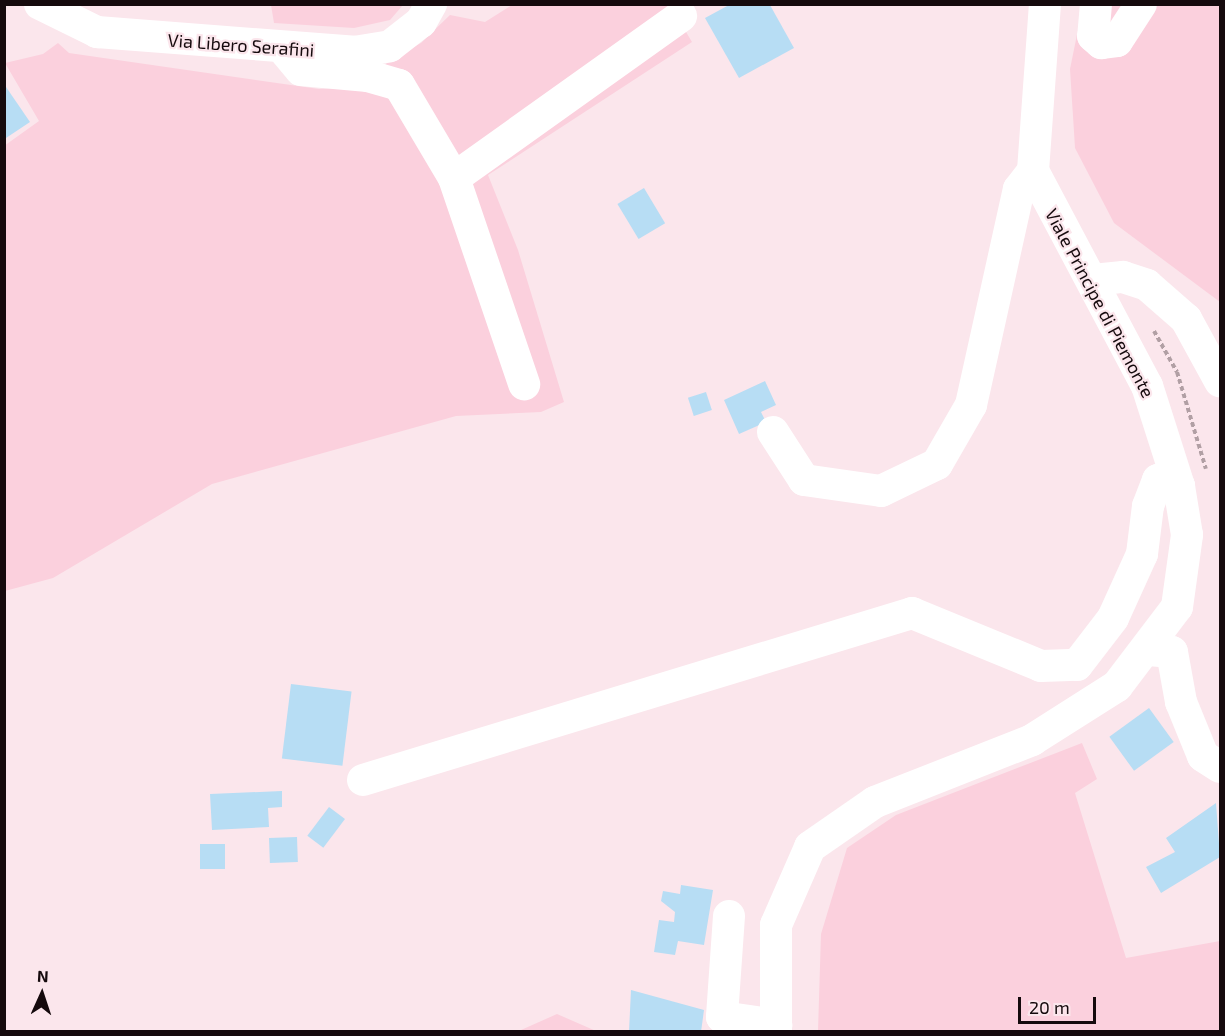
<!DOCTYPE html>
<style>
body{margin:0}
#map{position:relative;width:1225px;height:1036px;overflow:hidden;background:#fbe6ec;font-family:"Exo 2",sans-serif}
div>[style]{position:absolute}
[style*='--x']{left:calc(var(--x)*1px);top:calc(var(--y)*1px);width:calc(var(--w)*1px);rotate:calc(var(--a)*1deg)}
.green>*{inset:0;background:#fbd0dd}
.building>*{inset:0;background:#b7ddf4;transform-origin:0 0}
.path>*{height:4px;margin-top:-2px;transform-origin:0;background:repeating-linear-gradient(90deg,#b19fa4 0 4.5px,transparent 0 7.5px)}
.minor>*{height:32px;margin:-16px;padding:0 16px;transform-origin:16px;border-radius:16px;background:#fff}
span{translate:-50% -50%;white-space:nowrap;text-align:center;line-height:1.15;-webkit-text-stroke:4.5px #fbe6ec;paint-order:stroke}
.street-label{font-size:18px;color:#150a0d}
.frame{position:absolute;inset:0;border:6px solid #150a0d;pointer-events:none}
.north{position:absolute;left:12px;top:964px;width:60px;height:60px;-webkit-text-stroke:4px #fbe6ec;paint-order:stroke;rotate:3deg;font-size:16px;font-weight:700;line-height:24px;text-align:center;color:#150a0d}
.north::after{content:'';display:block;margin:auto;width:21px;height:27px;background:#150a0d;clip-path:polygon(50% 0,100% 100%,50% 72%,0 100%)}
.scale{position:absolute;left:1018px;top:997px;width:78px;height:27px;box-sizing:border-box;border:3px solid #150a0d;border-top:0;padding-left:8px;font-size:18px;line-height:21px;white-space:nowrap;color:#150a0d;-webkit-text-stroke:4px #fbe6ec;paint-order:stroke}
</style>
<div id="map">
<div class="green">
<i style="clip-path:polygon(271px 5px,271px 4px,403px 5px,390px 20px,354px 28px,274px 23px)"></i>
<i style="clip-path:polygon(512px 5px,670px 5px,692px 42px,488px 175px,518px 250px,564px 402px,541px 412px,456px 416px,212px 484px,53px 578px,5px 591px,4px 146px,39px 121px,5px 63px,43px 54px,58px 43px,69px 53px,319px 89px,372px 86px,388px 61px,421px 43px,450px 15px,485px 22px)"></i>
<i style="clip-path:polygon(1083px 5px,1220px 5px,1220px 302px,1114px 223px,1075px 148px,1070px 69px)"></i>
<i style="clip-path:polygon(1082px 743px,1097px 779px,1075px 793px,1126px 958px,1220px 941px,1220px 1031px,818px 1031px,821px 934px,847px 848px,896px 815px)"></i>
<i style="clip-path:polygon(557px 1014px,596px 1031px,517px 1031px,521px 1030px)"></i>
</div>
<div class="building">
<i style="clip-path:polygon(729px 5px,770px 5px,794px 48px,739px 78px,705px 18px)"></i>
<i style="clip-path:polygon(4px 84px,30px 122px,6px 138px,4px 137px)"></i>
<i style="left:644px;top:188px;width:41px;height:31px;rotate:59deg"></i>
<i style="clip-path:polygon(765px 381px,776px 405px,761px 412px,766px 422px,739px 434px,724px 400px)"></i>
<i style="left:706px;top:392px;width:19px;height:19px;rotate:72deg"></i>
<i style="left:291px;top:684px;width:61px;height:75px;rotate:7deg"></i>
<i style="left:1149px;top:708px;width:42px;height:49px;rotate:54deg"></i>
<i style="clip-path:polygon(282px 791px,282px 807px,268px 808px,269px 827px,212px 830px,210px 794px)"></i>
<i style="clip-path:polygon(1216px 803px,1220px 857px,1161px 893px,1146px 867px,1175px 852px,1166px 838px)"></i>
<i style="left:329px;top:807px;width:20px;height:36px;rotate:37deg"></i>
<i style="left:297px;top:837px;width:25px;height:28px;rotate:88deg"></i>
<i style="left:200px;top:844px;width:25px;height:25px"></i>
<i style="clip-path:polygon(681px 885px,713px 890px,704px 945px,678px 941px,675px 955px,654px 952px,659px 920px,674px 922px,675px 912px,661px 901px,663px 891px,680px 894px)"></i>
<i style="clip-path:polygon(631px 990px,704px 1010px,701px 1032px,629px 1032px)"></i>
</div>
<div class="path">
<i style="--x:1154;--y:331;--w:47;--a:60.7"></i>
<i style="--x:1177;--y:372;--w:101;--a:73.4"></i>
</div>
<div class="minor">
<i style="--x:40;--y:4;--w:64;--a:26.2"></i>
<i style="--x:97;--y:32;--w:258;--a:4.4"></i>
<i style="--x:354;--y:52;--w:36;--a:-9"></i>
<i style="--x:390;--y:46;--w:39;--a:-38"></i>
<i style="--x:421;--y:22;--w:21;--a:-61"></i>
<i style="--x:1096;--y:4;--w:32;--a:95"></i>
<i style="--x:1093;--y:36;--w:11;--a:41"></i>
<i style="--x:1101;--y:43;--w:16;--a:-7"></i>
<i style="--x:1117;--y:41;--w:44;--a:-57"></i>
<i style="--x:284;--y:50;--w:26;--a:50"></i>
<i style="--x:301;--y:70;--w:67;--a:5.1"></i>
<i style="--x:368;--y:76;--w:32;--a:16"></i>
<i style="--x:399;--y:85;--w:108;--a:59.4"></i>
<i style="--x:454;--y:178;--w:218;--a:71.2"></i>
<i style="--x:454;--y:178;--w:279;--a:-35.5"></i>
<i style="--x:1093;--y:280;--w:30;--a:-6"></i>
<i style="--x:1123;--y:277;--w:25;--a:18"></i>
<i style="--x:1147;--y:285;--w:52;--a:41.1"></i>
<i style="--x:1186;--y:319;--w:71;--a:61.3"></i>
<i style="--x:773;--y:432;--w:57;--a:57.1"></i>
<i style="--x:804;--y:480;--w:78;--a:8.1"></i>
<i style="--x:881;--y:491;--w:62;--a:-25.7"></i>
<i style="--x:937;--y:464;--w:68;--a:-60"></i>
<i style="--x:971;--y:405;--w:221;--a:-77.5"></i>
<i style="--x:1019;--y:189;--w:23;--a:-52"></i>
<i style="--x:1149;--y:650;--w:23;--a:5"></i>
<i style="--x:1172;--y:652;--w:51;--a:79.8"></i>
<i style="--x:1181;--y:702;--w:58;--a:67.8"></i>
<i style="--x:1203;--y:756;--w:20;--a:33"></i>
<i style="--x:363;--y:780;--w:574;--a:-16.92"></i>
<i style="--x:912;--y:613;--w:139;--a:22.3"></i>
<i style="--x:1041;--y:666;--w:36;--a:-2"></i>
<i style="--x:1077;--y:665;--w:59;--a:-52.5"></i>
<i style="--x:1113;--y:618;--w:70;--a:-65.6"></i>
<i style="--x:1142;--y:554;--w:48;--a:-82.9"></i>
<i style="--x:1148;--y:506;--w:28;--a:-69"></i>
<i style="--x:1158;--y:480;--w:22;--a:16"></i>
<i style="--x:729;--y:916;--w:101;--a:94"></i>
<i style="--x:722;--y:1017;--w:55;--a:8.4"></i>
<i style="--x:776;--y:1032;--w:107;--a:-90"></i>
<i style="--x:776;--y:925;--w:85;--a:-66.4"></i>
<i style="--x:810;--y:847;--w:79;--a:-34.7"></i>
<i style="--x:875;--y:802;--w:169;--a:-21.5"></i>
<i style="--x:1032;--y:740;--w:101;--a:-32.4"></i>
<i style="--x:1117;--y:686;--w:99;--a:-52.8"></i>
<i style="--x:1177;--y:607;--w:73;--a:-82.1"></i>
<i style="--x:1187;--y:535;--w:50;--a:-99.3"></i>
<i style="--x:1179;--y:486;--w:105;--a:-107.7"></i>
<i style="--x:1147;--y:386;--w:243;--a:-117.9"></i>
<i style="--x:1033;--y:171;--w:167;--a:-85.9"></i>
</div>
<div class="street-label">
<span style="left:241px;top:45px;rotate:4deg">Via Libero Serafini</span>
<span style="left:1100px;top:303px;rotate:62deg">Viale Principe di Piemonte</span>
</div>
<div class="frame"></div>
<div class="north">N</div>
<div class="scale">20 m</div>
</div>
